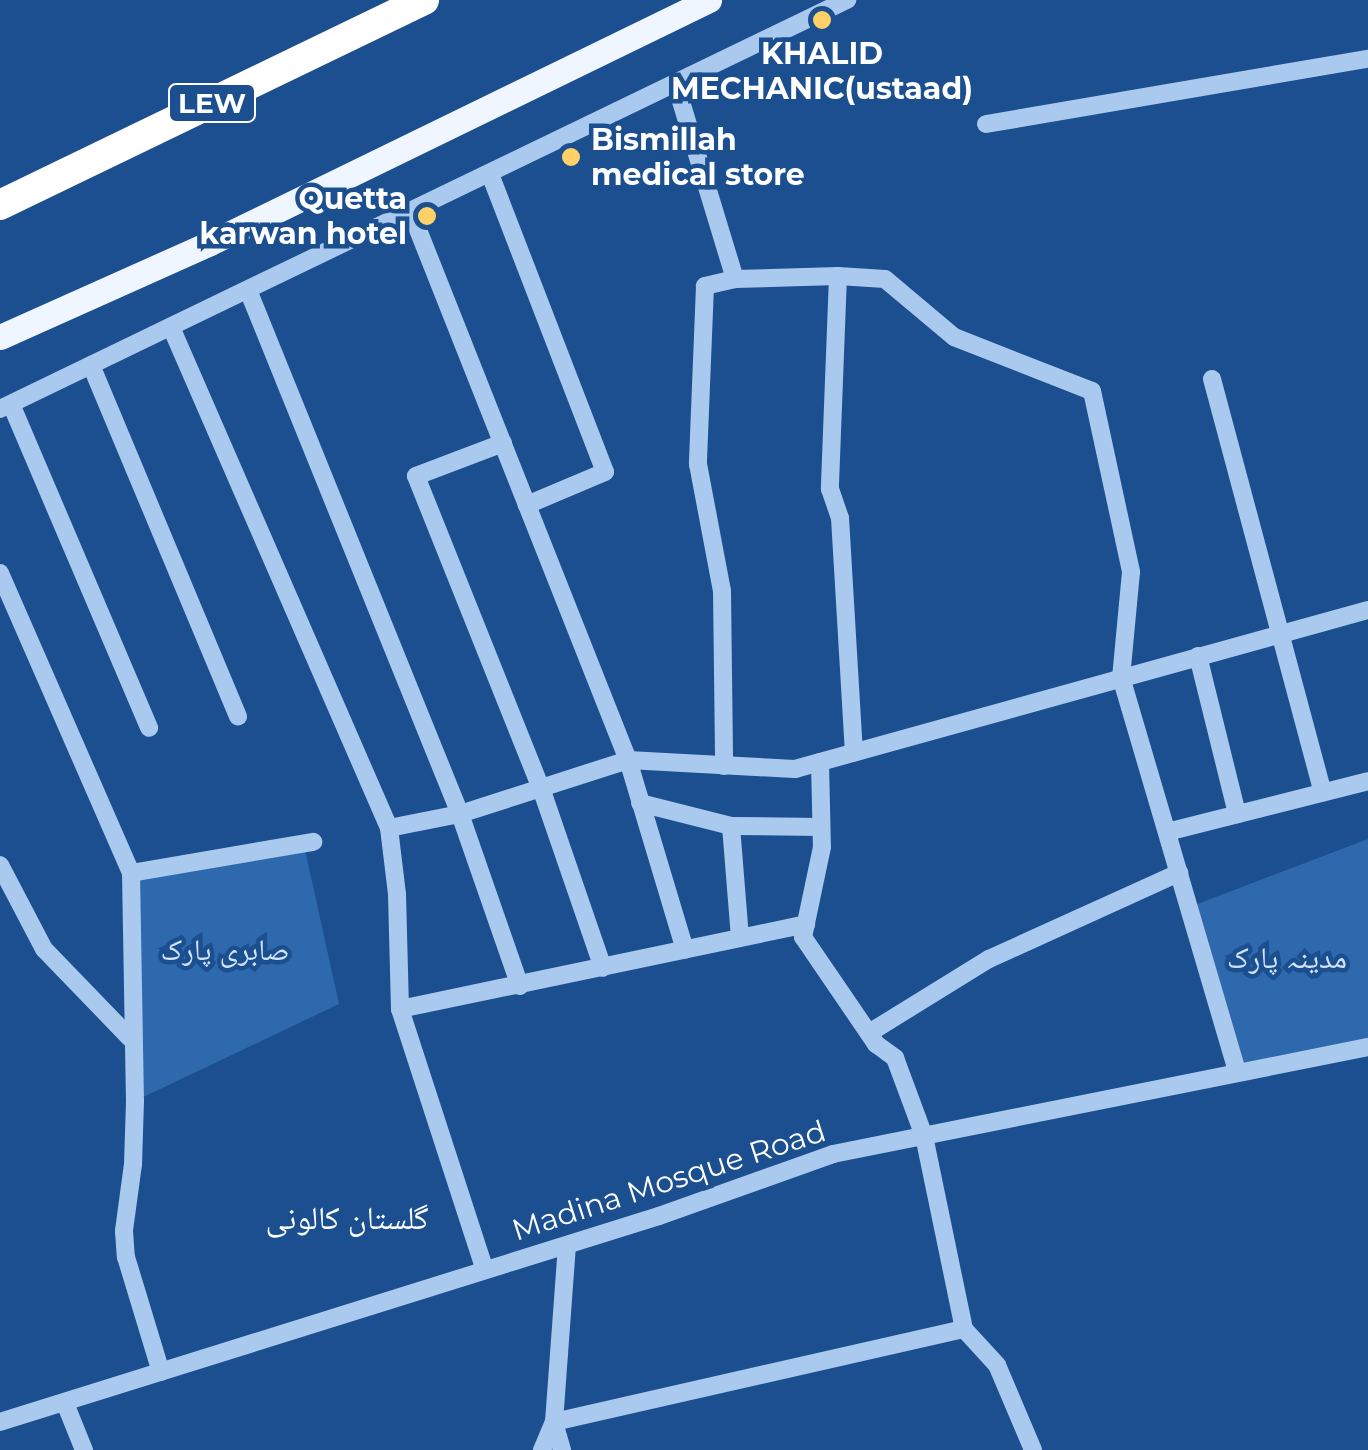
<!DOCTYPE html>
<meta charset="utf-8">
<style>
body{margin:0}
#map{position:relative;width:1368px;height:1450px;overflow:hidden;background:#1b4f8f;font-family:Montserrat,"Noto Naskh Arabic",sans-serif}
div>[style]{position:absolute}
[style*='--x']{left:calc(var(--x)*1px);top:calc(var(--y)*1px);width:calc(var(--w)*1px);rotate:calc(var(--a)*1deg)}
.green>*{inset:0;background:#2e69ad}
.minor>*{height:18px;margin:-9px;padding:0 9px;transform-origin:9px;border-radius:9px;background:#a9c9ee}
.major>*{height:25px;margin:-12.5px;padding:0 12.5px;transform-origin:12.5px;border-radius:12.5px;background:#f0f6ff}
.highway>*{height:30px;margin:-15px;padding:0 15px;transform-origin:15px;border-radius:15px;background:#fff}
.dots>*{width:28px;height:28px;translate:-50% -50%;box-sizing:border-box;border:5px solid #1b4f8f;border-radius:50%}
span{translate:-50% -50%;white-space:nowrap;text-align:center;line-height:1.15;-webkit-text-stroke:9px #1b4f8f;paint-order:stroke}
.shield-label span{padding:2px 8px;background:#1b4f8f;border:2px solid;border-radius:8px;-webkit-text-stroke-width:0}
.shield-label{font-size:28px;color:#fff;font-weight:700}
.poi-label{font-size:30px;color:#fff;font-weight:700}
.left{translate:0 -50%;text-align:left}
.right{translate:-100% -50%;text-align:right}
.park-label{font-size:30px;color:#cfe3fa}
.street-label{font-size:30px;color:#fff}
.neighbourhood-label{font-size:32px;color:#fff}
</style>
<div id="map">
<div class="green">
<i style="clip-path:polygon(302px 836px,339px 1004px,135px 1101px,123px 870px)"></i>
<i style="clip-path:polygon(1368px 839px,1368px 1047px,1237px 1071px,1187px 908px)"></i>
</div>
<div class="minor">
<i style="--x:676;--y:85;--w:203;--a:73.1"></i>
<i style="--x:735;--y:279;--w:31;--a:167"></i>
<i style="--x:705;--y:286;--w:178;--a:92.3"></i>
<i style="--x:698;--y:464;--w:129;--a:79.3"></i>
<i style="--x:722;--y:591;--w:175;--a:89.3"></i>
<i style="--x:986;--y:124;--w:387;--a:-9.7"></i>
<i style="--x:490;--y:174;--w:319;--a:68.9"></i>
<i style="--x:605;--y:472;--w:85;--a:157.1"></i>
<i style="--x:411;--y:212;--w:589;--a:68.4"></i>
<i style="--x:628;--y:760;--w:198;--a:73.3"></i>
<i style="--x:838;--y:276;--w:47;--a:3.7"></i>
<i style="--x:885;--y:279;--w:90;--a:40"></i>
<i style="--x:954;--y:337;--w:148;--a:21.4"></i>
<i style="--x:1092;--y:391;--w:185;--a:77.8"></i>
<i style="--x:1131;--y:572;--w:105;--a:95.4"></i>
<i style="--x:1121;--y:677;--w:411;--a:73.6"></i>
<i style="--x:735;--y:279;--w:103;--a:-1.7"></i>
<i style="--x:838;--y:276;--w:213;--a:92.2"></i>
<i style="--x:830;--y:489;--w:31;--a:71"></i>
<i style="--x:840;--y:518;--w:235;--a:86.6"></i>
<i style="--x:248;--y:290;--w:565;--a:67.97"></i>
<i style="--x:460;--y:814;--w:182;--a:70.8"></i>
<i style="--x:171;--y:327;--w:546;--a:66.48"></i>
<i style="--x:389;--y:828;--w:66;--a:83.1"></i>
<i style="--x:397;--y:894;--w:115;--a:88.5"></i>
<i style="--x:400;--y:1009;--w:274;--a:72"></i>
<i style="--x:91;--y:365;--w:381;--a:67.3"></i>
<i style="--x:1212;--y:379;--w:428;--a:75"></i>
<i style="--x:11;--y:404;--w:352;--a:66.9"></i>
<i style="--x:0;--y:409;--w:941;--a:-25.78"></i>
<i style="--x:503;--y:443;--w:93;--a:159.2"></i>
<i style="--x:416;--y:476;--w:336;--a:68.2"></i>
<i style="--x:541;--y:788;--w:190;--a:71"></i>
<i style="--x:0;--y:573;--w:327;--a:66.4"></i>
<i style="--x:131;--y:873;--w:228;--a:89"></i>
<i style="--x:135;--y:1101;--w:63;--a:91.8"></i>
<i style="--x:133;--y:1164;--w:68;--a:97.7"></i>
<i style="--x:124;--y:1231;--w:26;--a:86"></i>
<i style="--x:126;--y:1257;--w:120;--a:73.1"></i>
<i style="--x:1198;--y:656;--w:163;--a:76.1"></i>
<i style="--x:820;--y:762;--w:85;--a:88.7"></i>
<i style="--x:822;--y:847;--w:92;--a:101.9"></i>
<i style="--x:803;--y:937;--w:130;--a:55.7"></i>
<i style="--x:876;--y:1044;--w:24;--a:36"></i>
<i style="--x:895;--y:1058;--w:83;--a:69.6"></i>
<i style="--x:924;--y:1136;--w:197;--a:78.3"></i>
<i style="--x:964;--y:1329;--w:49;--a:47.5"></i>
<i style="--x:997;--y:1365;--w:92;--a:67"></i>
<i style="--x:640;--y:803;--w:94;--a:14.2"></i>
<i style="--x:731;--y:826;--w:90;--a:0.6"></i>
<i style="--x:731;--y:826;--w:112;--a:85.4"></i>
<i style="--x:389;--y:828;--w:72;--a:-11.2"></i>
<i style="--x:460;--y:814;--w:176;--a:-17.8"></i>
<i style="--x:628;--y:760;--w:167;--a:3.1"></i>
<i style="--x:795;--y:769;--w:595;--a:-15.51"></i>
<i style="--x:1167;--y:832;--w:207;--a:-14.2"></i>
<i style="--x:0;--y:865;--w:95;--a:62.4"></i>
<i style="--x:44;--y:949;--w:124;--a:46"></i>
<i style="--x:131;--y:873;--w:185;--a:-9.7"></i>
<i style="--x:400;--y:1009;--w:415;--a:-11.8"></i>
<i style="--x:869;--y:1033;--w:141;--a:-31.7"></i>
<i style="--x:989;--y:959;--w:209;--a:-24.4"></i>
<i style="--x:65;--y:1403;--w:51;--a:68"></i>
<i style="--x:0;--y:1422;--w:690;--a:-17.36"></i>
<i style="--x:659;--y:1216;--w:185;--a:-19.6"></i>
<i style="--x:833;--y:1154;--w:546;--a:-11.31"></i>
<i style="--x:542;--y:1450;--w:30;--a:-67"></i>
<i style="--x:554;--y:1422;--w:177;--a:-85.8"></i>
<i style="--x:562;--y:1450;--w:29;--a:-106"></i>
<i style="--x:554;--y:1422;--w:420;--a:-12.8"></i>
</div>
<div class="major">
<i style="--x:0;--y:337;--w:230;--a:-24.1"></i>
<i style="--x:210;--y:243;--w:555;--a:-25.96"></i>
</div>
<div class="highway">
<i style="--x:0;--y:205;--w:471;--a:-25.8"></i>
</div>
<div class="dots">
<i style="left:822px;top:20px;background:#ffd166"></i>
<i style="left:571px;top:157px;background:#ffd166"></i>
<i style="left:427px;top:216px;background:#ffd166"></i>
</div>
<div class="shield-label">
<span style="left:212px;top:103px">LEW</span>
</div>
<div class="poi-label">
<span style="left:822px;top:71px">KHALID<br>MECHANIC(ustaad)</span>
<span class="left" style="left:591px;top:157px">Bismillah<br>medical store</span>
<span class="right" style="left:407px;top:216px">Quetta<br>karwan hotel</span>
</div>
<div class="park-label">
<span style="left:225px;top:950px">صابری پارک</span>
<span style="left:1287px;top:958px">مدینہ پارک</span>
</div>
<div class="street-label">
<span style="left:669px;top:1181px;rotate:-18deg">Madina Mosque Road</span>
</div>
<div class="neighbourhood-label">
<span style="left:347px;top:1218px">گلستان کالونی</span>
</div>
</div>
